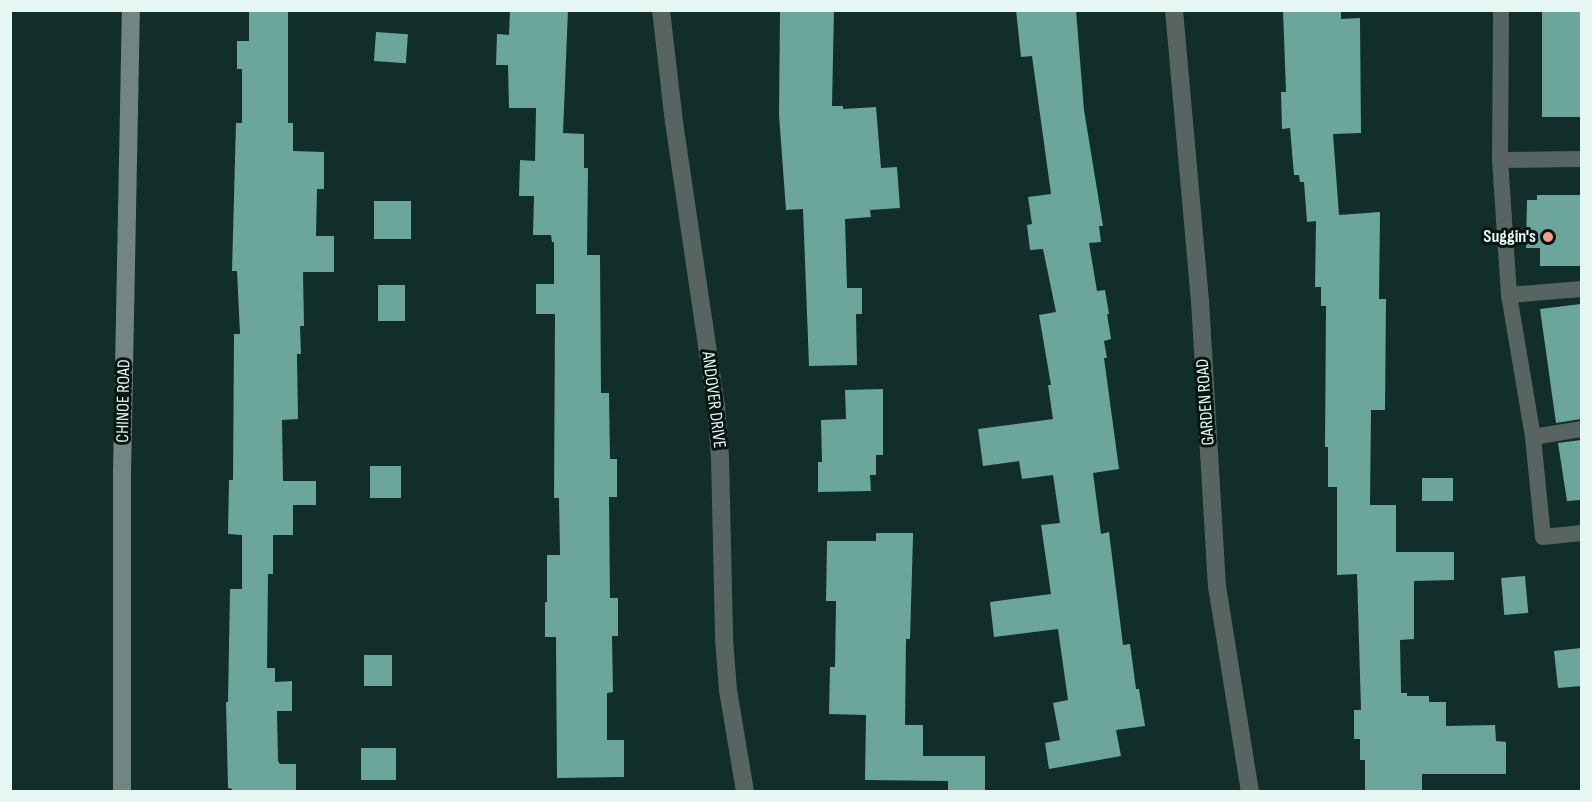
<!DOCTYPE html>
<style>
body{margin:0}
#map{position:relative;width:1592px;height:802px;overflow:hidden;background:#112e2a;font-family:"Sofia Sans Condensed",sans-serif}
div>[style]{position:absolute}
[style*='--x']{left:calc(var(--x)*1px);top:calc(var(--y)*1px);width:calc(var(--w)*1px);rotate:calc(var(--a)*1deg)}
.building>*{inset:0;background:#6ca59c;transform-origin:0 0}
.lane>*{height:16px;margin:-8px;padding:0 8px;transform-origin:8px;border-radius:8px;background:#576462}
.street>*{height:18px;margin:-9px;padding:0 9px;transform-origin:9px;border-radius:9px;background:#576462}
.secondary>*{height:18px;margin:-9px;padding:0 9px;transform-origin:9px;border-radius:9px;background:#718682}
.dots>*{width:16px;height:16px;translate:-50% -50%;box-sizing:border-box;border:3px solid #081412;border-radius:50%}
span{translate:-50% -50%;white-space:nowrap;text-align:center;line-height:1.15;-webkit-text-stroke:6px #081412;paint-order:stroke}
.poi-label{font-size:18px;color:#e6f7f3;font-weight:700}
.right{translate:-100% -50%;text-align:right}
.street-label{font-size:18px;color:#e6f7f3}
.frame{position:absolute;inset:0;border:12px solid #e6f7f3;pointer-events:none}
</style>
<div id="map">
<div class="building">
<i style="clip-path:polygon(249px 10px,288px 10px,288px 123px,293px 123px,293px 151px,324px 152px,324px 189px,317px 189px,316px 236px,334px 236px,334px 272px,303px 272px,304px 326px,300px 326px,301px 354px,297px 354px,298px 419px,282px 420px,283px 481px,316px 481px,316px 505px,293px 505px,293px 535px,273px 535px,273px 574px,268px 574px,267px 668px,275px 668px,275px 682px,292px 681px,292px 711px,277px 711px,278px 761px,280px 764px,296px 764px,296px 792px,232px 792px,232px 789px,228px 788px,226px 702px,228px 702px,230px 589px,242px 589px,242px 535px,228px 534px,229px 480px,233px 480px,234px 334px,240px 334px,237px 271px,232px 271px,236px 123px,242px 123px,242px 69px,237px 69px,237px 41px,249px 41px)"></i>
<i style="clip-path:polygon(510px 10px,568px 10px,563px 133px,584px 134px,584px 168px,588px 168px,587px 255px,600px 255px,601px 393px,609px 393px,610px 459px,617px 459px,617px 497px,609px 497px,610px 598px,618px 598px,618px 636px,612px 636px,613px 692px,607px 693px,607px 740px,624px 740px,624px 777px,557px 778px,556px 637px,545px 637px,545px 602px,547px 602px,547px 555px,560px 555px,559px 498px,554px 498px,555px 314px,536px 314px,536px 284px,554px 284px,554px 242px,552px 242px,551px 235px,533px 235px,534px 196px,519px 196px,520px 160px,535px 161px,536px 108px,509px 108px,508px 65px,496px 65px,497px 34px,509px 35px)"></i>
<i style="clip-path:polygon(780px 10px,834px 10px,832px 106px,843px 106px,843px 109px,876px 107px,881px 168px,897px 167px,900px 208px,870px 210px,871px 217px,845px 219px,847px 288px,862px 288px,862px 314px,856px 314px,857px 365px,809px 366px,803px 209px,786px 210px,779px 115px)"></i>
<i style="clip-path:polygon(1016px 10px,1076px 10px,1084px 110px,1103px 226px,1099px 226px,1101px 242px,1089px 243px,1097px 291px,1105px 290px,1109px 314px,1107px 314px,1111px 339px,1104px 341px,1107px 358px,1104px 358px,1119px 469px,1093px 473px,1101px 534px,1109px 532px,1123px 645px,1130px 644px,1136px 689px,1139px 689px,1145px 726px,1116px 730px,1121px 756px,1049px 769px,1045px 743px,1060px 740px,1053px 703px,1068px 700px,1058px 629px,994px 637px,990px 602px,1051px 594px,1041px 525px,1060px 523px,1053px 475px,1022px 479px,1019px 461px,983px 466px,978px 429px,1053px 419px,1048px 385px,1051px 385px,1039px 315px,1056px 312px,1043px 249px,1030px 250px,1027px 225px,1032px 224px,1028px 197px,1051px 194px,1032px 56px,1021px 57px)"></i>
<i style="clip-path:polygon(1283px 10px,1341px 10px,1341px 19px,1360px 18px,1361px 133px,1333px 134px,1339px 215px,1380px 212px,1379px 299px,1386px 299px,1385px 410px,1371px 410px,1370px 505px,1396px 505px,1396px 552px,1454px 552px,1454px 580px,1414px 581px,1414px 639px,1400px 640px,1401px 693px,1407px 693px,1407px 696px,1429px 696px,1429px 702px,1446px 702px,1446px 726px,1495px 725px,1496px 741px,1506px 742px,1506px 774px,1422px 774px,1422px 792px,1365px 792px,1365px 760px,1360px 760px,1360px 739px,1354px 739px,1354px 710px,1361px 710px,1357px 574px,1337px 575px,1337px 487px,1328px 487px,1328px 447px,1325px 447px,1326px 306px,1321px 306px,1321px 287px,1315px 287px,1316px 221px,1307px 222px,1304px 182px,1300px 182px,1299px 175px,1294px 175px,1290px 128px,1282px 129px,1281px 92px,1286px 92px)"></i>
<i style="left:1542px;top:10px;width:39px;height:107px"></i>
<i style="left:376px;top:32px;width:32px;height:29px;rotate:4deg"></i>
<i style="clip-path:polygon(1537px 195px,1581px 195px,1581px 266px,1540px 266px,1540px 248px,1526px 248px,1527px 200px,1537px 200px)"></i>
<i style="left:374px;top:201px;width:37px;height:38px"></i>
<i style="left:378px;top:285px;width:27px;height:36px"></i>
<i style="clip-path:polygon(1581px 304px,1581px 419px,1556px 423px,1540px 309px)"></i>
<i style="clip-path:polygon(883px 389px,883px 455px,876px 455px,876px 475px,870px 475px,871px 491px,818px 492px,818px 462px,822px 462px,821px 420px,846px 419px,845px 390px)"></i>
<i style="clip-path:polygon(1581px 440px,1581px 500px,1567px 501px,1558px 443px)"></i>
<i style="left:370px;top:466px;width:31px;height:32px"></i>
<i style="left:1422px;top:478px;width:31px;height:23px"></i>
<i style="clip-path:polygon(876px 533px,913px 533px,913px 537px,910px 639px,906px 639px,905px 725px,923px 725px,923px 756px,985px 756px,985px 792px,948px 792px,948px 781px,865px 780px,866px 715px,829px 714px,830px 667px,835px 667px,836px 601px,826px 601px,827px 541px,876px 541px)"></i>
<i style="left:1525px;top:576px;width:37px;height:24px;rotate:85deg"></i>
<i style="clip-path:polygon(1581px 648px,1581px 686px,1558px 688px,1554px 651px)"></i>
<i style="left:364px;top:655px;width:28px;height:31px"></i>
<i style="left:361px;top:748px;width:35px;height:32px"></i>
</div>
<div class="lane">
<i style="--x:1500;--y:160;--w:150;--a:-89.6"></i>
<i style="--x:1582;--y:289;--w:73;--a:175.3"></i>
<i style="--x:1509;--y:295;--w:144;--a:80.4"></i>
<i style="--x:1533;--y:437;--w:50;--a:-9.3"></i>
<i style="--x:1509;--y:295;--w:135;--a:-93.8"></i>
<i style="--x:1500;--y:160;--w:82;--a:-0.7"></i>
<i style="--x:1533;--y:437;--w:100;--a:84.3"></i>
<i style="--x:1543;--y:537;--w:39;--a:-6"></i>
</div>
<div class="street">
<i style="--x:661;--y:10;--w:113;--a:83.4"></i>
<i style="--x:674;--y:122;--w:287;--a:81.6"></i>
<i style="--x:716;--y:406;--w:51;--a:85.5"></i>
<i style="--x:720;--y:457;--w:182;--a:88.7"></i>
<i style="--x:724;--y:639;--w:51;--a:85.5"></i>
<i style="--x:728;--y:690;--w:103;--a:80.5"></i>
<i style="--x:1174;--y:10;--w:292;--a:84.9"></i>
<i style="--x:1200;--y:301;--w:286;--a:86.6"></i>
<i style="--x:1217;--y:586;--w:209;--a:80.9"></i>
</div>
<div class="secondary">
<i style="--x:122;--y:792;--w:319;--a:-90"></i>
<i style="--x:122;--y:473;--w:463;--a:-88.9"></i>
</div>
<div class="dots">
<i style="left:1548px;top:237px;background:#f49d8b"></i>
</div>
<div class="poi-label">
<span class="right" style="left:1536px;top:237px">Suggin's</span>
</div>
<div class="street-label">
<span style="left:713px;top:400px;rotate:83deg">ANDOVER DRIVE</span>
<span style="left:124px;top:401px;rotate:-89deg">CHINOE ROAD</span>
<span style="left:1206px;top:402px;rotate:-94deg">GARDEN ROAD</span>
</div>
<div class="frame"></div>
</div>
